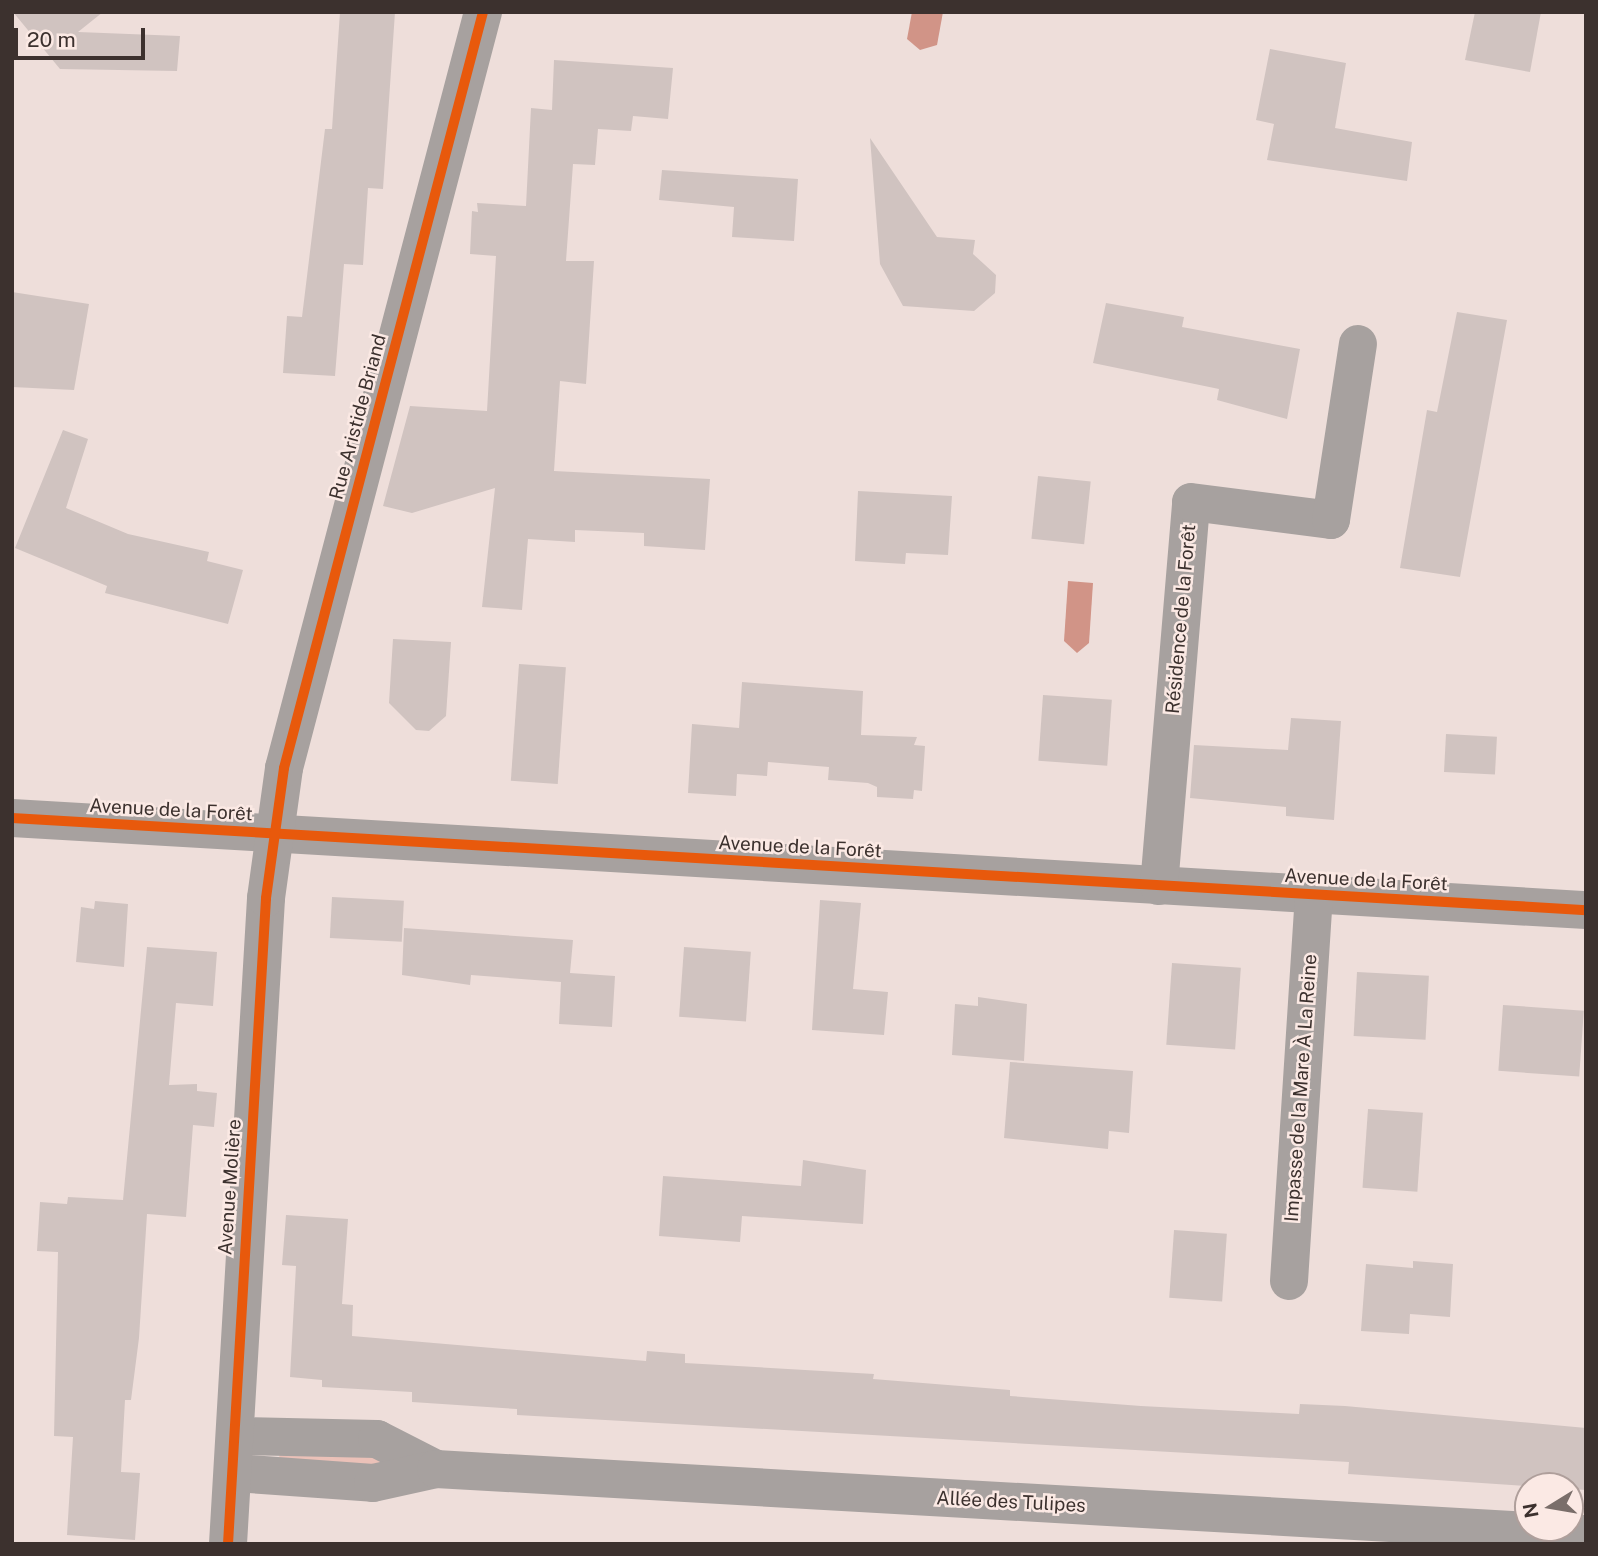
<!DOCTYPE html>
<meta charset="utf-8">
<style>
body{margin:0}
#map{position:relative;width:1598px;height:1556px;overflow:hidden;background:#eededa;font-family:"Public Sans",sans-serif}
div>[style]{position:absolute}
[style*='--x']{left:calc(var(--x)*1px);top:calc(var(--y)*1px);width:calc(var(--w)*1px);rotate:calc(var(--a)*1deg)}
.green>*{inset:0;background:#ebc1b8;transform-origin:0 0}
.water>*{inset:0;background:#d19487}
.building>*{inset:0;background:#d0c3c0;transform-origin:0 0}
.minor>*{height:38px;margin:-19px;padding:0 19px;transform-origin:19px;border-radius:19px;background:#a7a19f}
.cycleway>*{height:10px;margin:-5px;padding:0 5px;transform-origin:5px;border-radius:5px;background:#e8590c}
span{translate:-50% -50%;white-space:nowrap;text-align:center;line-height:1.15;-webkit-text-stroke:5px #fbe9e4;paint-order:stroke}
.street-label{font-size:19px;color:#3c312e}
.frame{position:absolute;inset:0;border:14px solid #3c312e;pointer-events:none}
.north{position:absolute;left:1514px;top:1472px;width:70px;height:70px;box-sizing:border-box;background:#fbe9e4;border:2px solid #af9f9b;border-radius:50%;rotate:259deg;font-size:19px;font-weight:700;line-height:28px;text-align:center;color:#3c312e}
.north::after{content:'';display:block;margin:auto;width:24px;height:32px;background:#7a6e6a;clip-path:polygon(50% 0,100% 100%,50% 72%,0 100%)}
.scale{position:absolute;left:14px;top:28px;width:131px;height:32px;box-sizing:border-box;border:4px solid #3c312e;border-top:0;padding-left:9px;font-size:21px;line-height:24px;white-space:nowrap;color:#3c312e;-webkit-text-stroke:5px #fbe9e4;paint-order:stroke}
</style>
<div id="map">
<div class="green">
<i style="left:280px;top:1449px;width:105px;height:18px;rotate:5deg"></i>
</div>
<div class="water">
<i style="clip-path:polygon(912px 12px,943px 12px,937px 45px,920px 50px,907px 39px)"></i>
<i style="clip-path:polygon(1068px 581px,1093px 583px,1089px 643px,1077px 653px,1064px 641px)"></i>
</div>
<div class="building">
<i style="clip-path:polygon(13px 12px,103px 12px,78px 32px,180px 36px,177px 71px,60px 69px)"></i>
<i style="clip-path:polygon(340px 12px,395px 12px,383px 189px,368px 188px,363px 265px,344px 264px,335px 376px,283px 373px,287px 316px,302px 317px,325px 129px,332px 129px)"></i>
<i style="clip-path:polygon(1475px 12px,1541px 12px,1530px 72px,1465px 60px)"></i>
<i style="clip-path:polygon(1270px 49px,1346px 63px,1335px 128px,1412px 142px,1407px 181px,1267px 160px,1274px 124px,1256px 120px)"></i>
<i style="clip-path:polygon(554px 60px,673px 68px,668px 119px,633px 116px,631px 131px,598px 129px,595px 165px,573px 164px,566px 261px,594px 261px,586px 384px,560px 381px,554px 471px,710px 479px,705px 550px,644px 546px,644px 533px,575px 530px,575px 542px,528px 539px,522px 610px,482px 607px,495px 488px,412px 513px,383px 506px,410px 406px,487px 411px,496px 256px,470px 254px,472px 211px,478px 212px,477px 203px,526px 206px,531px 108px,552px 110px)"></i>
<i style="clip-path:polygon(870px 138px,937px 237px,975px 240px,973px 254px,996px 275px,995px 293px,974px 311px,903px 306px,880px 264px)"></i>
<i style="clip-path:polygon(662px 170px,798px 179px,794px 241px,732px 237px,734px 207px,659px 200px)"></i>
<i style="clip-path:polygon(12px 292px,89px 304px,74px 390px,12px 387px)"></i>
<i style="clip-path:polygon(1106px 303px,1184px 317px,1182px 327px,1300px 349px,1287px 419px,1217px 400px,1219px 389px,1093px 363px)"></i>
<i style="clip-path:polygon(1457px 312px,1507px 320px,1460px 577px,1400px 568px,1427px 410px,1437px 412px)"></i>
<i style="clip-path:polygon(63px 430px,88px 439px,66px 508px,128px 534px,209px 552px,207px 561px,243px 570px,228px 624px,105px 593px,107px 586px,15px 548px)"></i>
<i style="left:1038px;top:476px;width:53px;height:63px;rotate:6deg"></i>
<i style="clip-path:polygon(858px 491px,952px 496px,948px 555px,906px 553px,905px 564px,855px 561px)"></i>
<i style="clip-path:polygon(393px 639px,451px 642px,446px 716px,429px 731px,416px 730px,389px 703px)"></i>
<i style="left:519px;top:664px;width:47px;height:117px;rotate:4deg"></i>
<i style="clip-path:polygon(742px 682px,863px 691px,861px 735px,917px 737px,914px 745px,925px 746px,922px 791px,914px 790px,913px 799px,877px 797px,877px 787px,868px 783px,828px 780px,829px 767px,768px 762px,767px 776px,737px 774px,736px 796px,688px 793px,692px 724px,739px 728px)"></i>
<i style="left:1043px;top:695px;width:69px;height:66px;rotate:4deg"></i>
<i style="clip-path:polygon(1291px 718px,1341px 721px,1334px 820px,1286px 816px,1286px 807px,1190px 798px,1194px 745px,1288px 750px)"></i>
<i style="left:1446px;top:734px;width:51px;height:38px;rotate:3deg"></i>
<i style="left:332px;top:897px;width:72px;height:41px;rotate:3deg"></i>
<i style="clip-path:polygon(820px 900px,861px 903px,853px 989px,888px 992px,884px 1035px,812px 1030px)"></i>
<i style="clip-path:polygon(95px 901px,128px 904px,124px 967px,76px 962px,81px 907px,94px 909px)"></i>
<i style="clip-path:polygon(404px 928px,573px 940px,570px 973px,615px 976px,612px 1027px,559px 1024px,561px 982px,471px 975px,470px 985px,402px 975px)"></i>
<i style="clip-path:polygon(147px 947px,217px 952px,213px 1006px,176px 1003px,169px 1085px,197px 1084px,197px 1091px,217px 1093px,214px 1127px,193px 1125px,186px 1217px,147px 1214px,139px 1338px,131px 1400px,125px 1400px,121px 1472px,140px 1473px,135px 1540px,67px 1535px,73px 1437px,54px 1436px,58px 1252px,37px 1251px,40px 1202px,67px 1204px,68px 1197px,123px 1200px)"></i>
<i style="left:684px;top:947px;width:67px;height:70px;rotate:4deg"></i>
<i style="left:1172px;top:963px;width:69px;height:82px;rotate:4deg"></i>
<i style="left:1357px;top:972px;width:72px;height:64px;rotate:3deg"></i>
<i style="clip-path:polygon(978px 997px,1027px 1004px,1024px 1061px,952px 1055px,955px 1004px,978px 1006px)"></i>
<i style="left:1503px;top:1005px;width:81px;height:66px;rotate:4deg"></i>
<i style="clip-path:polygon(1010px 1062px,1133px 1071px,1129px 1133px,1109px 1131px,1108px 1149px,1004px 1138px)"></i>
<i style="left:1368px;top:1109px;width:55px;height:79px;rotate:4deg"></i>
<i style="clip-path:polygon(803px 1160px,866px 1170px,863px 1224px,742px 1216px,740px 1242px,659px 1236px,663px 1176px,801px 1186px)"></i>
<i style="clip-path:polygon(286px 1215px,348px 1219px,342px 1304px,353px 1305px,352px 1336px,646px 1361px,647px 1351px,685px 1354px,685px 1363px,874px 1374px,873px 1379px,1010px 1390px,1010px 1396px,1141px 1406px,1299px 1414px,1300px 1404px,1345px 1406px,1586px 1428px,1586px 1490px,1348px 1474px,1349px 1462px,517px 1415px,517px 1409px,412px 1402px,412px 1392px,322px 1387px,322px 1380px,290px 1377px,296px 1266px,282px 1265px)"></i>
<i style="left:1174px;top:1230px;width:53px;height:68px;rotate:4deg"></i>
<i style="clip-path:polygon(1413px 1261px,1453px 1264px,1450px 1317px,1410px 1314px,1409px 1334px,1361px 1331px,1366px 1264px,1413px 1268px)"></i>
</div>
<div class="minor">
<i style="--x:12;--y:818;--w:1577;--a:3.35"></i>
<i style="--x:1159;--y:886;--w:385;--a:-85.2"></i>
<i style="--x:1191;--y:502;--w:141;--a:7.3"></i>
<i style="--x:1331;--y:520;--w:178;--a:-81.3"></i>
<i style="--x:1289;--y:1281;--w:387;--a:-86.3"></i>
<i style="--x:237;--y:1436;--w:140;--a:1.2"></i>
<i style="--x:377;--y:1439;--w:66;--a:27"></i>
<i style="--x:235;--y:1473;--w:138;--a:4.1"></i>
<i style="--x:373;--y:1483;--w:65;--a:-12.5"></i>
<i style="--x:436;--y:1469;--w:1152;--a:3.24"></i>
<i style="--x:228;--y:1544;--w:647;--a:-86.63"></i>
<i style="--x:266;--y:898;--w:131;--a:-82.1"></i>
<i style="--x:284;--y:768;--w:782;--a:-75.25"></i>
</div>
<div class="cycleway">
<i style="--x:12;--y:818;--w:1577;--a:3.35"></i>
<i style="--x:228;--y:1544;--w:647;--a:-86.63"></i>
<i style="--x:266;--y:898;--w:131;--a:-82.1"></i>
<i style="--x:284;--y:768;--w:782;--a:-75.25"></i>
</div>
<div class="street-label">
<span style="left:358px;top:417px;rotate:-75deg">Rue Aristide Briand</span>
<span style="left:1181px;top:619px;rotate:-85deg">Résidence de la Forêt</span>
<span style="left:171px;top:810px;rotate:3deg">Avenue de la Forêt</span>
<span style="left:800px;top:847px;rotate:3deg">Avenue de la Forêt</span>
<span style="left:1366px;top:880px;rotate:3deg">Avenue de la Forêt</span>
<span style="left:1301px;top:1088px;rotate:-86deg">Impasse de la Mare À La Reine</span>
<span style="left:230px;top:1187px;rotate:-86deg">Avenue Molière</span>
<span style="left:1011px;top:1502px;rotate:3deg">Allée des Tulipes</span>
</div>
<div class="frame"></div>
<div class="north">N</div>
<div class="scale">20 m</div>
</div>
